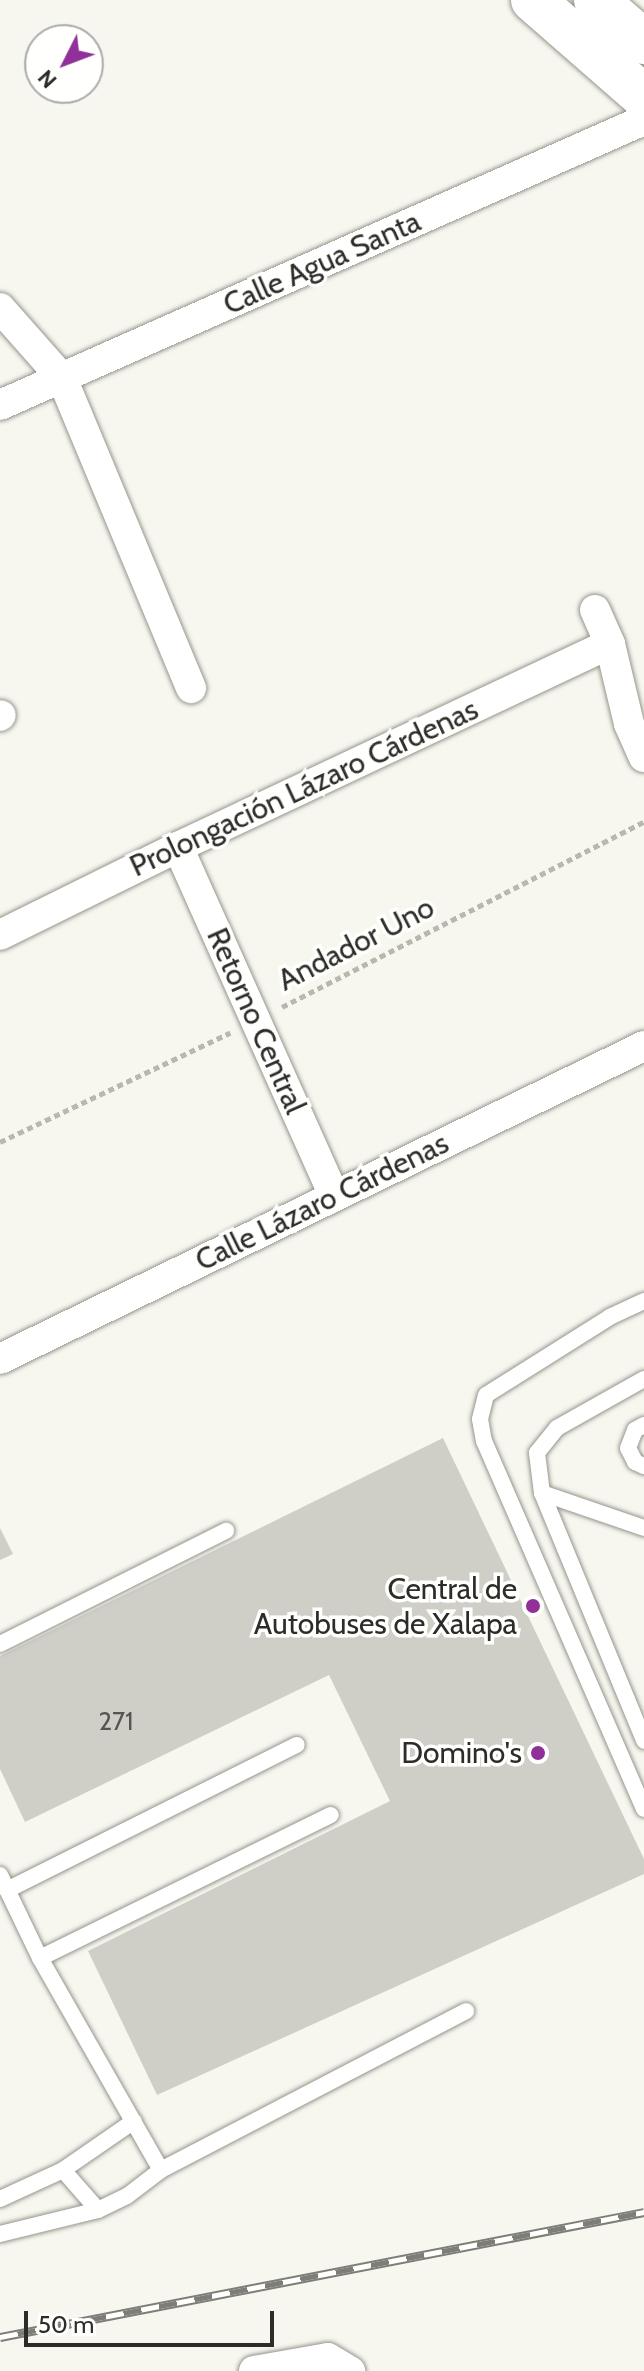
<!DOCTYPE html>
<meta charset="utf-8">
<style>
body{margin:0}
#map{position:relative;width:644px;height:2371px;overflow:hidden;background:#f7f7ef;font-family:Cabin,sans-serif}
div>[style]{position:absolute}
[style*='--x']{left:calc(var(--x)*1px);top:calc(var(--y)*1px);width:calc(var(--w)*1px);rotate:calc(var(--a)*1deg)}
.building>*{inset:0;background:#cfcfc8}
.path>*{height:5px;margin-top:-2.5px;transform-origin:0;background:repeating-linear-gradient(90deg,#b8b8b1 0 6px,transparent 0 10px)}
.roads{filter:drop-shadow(0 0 2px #95958d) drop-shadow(0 0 2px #95958d)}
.lane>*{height:16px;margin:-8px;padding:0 8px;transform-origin:8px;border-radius:8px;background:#fff}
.street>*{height:30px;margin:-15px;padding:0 15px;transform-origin:15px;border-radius:15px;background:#fff}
.secondary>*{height:44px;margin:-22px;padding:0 22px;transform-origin:22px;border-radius:22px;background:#fff}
.rail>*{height:9px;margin-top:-4.5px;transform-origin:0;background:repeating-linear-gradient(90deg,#fffffe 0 18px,#7e7e79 0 36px);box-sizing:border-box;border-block:2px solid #7e7e79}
.dots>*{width:22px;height:22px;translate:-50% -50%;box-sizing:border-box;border:4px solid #fffffe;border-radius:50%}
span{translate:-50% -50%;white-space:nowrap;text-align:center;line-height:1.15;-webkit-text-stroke:7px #fffffe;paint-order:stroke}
.number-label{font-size:26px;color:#555551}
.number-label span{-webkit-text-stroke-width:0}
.street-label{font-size:30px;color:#2c2c29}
.poi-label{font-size:30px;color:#2c2c29}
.right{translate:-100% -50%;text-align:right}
.north{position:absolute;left:24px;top:24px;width:80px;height:80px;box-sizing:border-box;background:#fffffe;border:2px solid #ababa9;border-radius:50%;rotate:228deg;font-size:22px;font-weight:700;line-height:32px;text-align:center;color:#2c2c29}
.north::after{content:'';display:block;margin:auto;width:28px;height:36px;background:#913098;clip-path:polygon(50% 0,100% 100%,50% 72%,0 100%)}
.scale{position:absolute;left:24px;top:2311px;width:250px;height:36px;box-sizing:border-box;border:4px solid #2c2c29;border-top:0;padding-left:10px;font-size:24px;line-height:28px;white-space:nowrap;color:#2c2c29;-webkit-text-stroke:6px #fffffe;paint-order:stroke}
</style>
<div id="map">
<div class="building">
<i style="clip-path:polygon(443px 1438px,644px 1859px,644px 1874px,157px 2095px,88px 1951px,390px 1801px,329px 1675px,25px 1822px,0 1769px,0 1656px)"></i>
<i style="clip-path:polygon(0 1528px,13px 1554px,0 1560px)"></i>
</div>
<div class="path">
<i style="--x:282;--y:1007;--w:407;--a:-27.1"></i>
<i style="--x:0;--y:1142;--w:255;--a:-25.4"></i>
</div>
<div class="roads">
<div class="lane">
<i style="--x:644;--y:1301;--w:38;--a:155"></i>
<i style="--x:610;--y:1317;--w:146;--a:147.8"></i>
<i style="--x:486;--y:1395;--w:25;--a:104"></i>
<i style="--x:480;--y:1419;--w:22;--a:80"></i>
<i style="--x:484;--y:1441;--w:401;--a:66.5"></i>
<i style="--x:644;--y:1379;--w:100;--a:150.6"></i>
<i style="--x:557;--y:1428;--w:32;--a:129"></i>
<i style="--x:537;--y:1453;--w:40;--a:82.9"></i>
<i style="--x:542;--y:1493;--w:268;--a:67.6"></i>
<i style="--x:644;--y:1425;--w:10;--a:151"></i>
<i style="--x:635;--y:1430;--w:19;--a:111"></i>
<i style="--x:628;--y:1448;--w:16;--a:63"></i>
<i style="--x:635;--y:1462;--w:10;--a:24"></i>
<i style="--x:542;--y:1493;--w:108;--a:18.9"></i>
<i style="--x:0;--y:1644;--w:253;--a:-26.6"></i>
<i style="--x:0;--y:1875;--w:92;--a:64.3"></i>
<i style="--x:40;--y:1958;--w:244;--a:60.3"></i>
<i style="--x:7;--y:1890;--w:324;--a:-26.6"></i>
<i style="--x:40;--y:1958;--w:324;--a:-26.2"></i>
<i style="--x:63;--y:2170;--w:53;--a:48.8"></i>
<i style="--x:0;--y:2199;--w:69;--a:-24.7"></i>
<i style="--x:63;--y:2170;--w:86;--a:-34.6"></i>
<i style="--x:0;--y:2234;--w:101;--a:-13.8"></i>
<i style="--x:98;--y:2210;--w:32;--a:-26"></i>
<i style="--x:127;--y:2196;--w:43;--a:-37.4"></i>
<i style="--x:161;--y:2170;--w:344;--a:-27.5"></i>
</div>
<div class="street">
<i style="--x:0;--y:308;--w:94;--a:48.5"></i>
<i style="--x:62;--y:378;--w:336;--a:67.4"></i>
<i style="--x:0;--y:405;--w:704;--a:-23.87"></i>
<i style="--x:595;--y:610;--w:37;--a:66"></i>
<i style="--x:610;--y:644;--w:82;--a:76.6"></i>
<i style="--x:629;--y:724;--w:36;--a:66"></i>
<i style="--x:0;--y:716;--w:1;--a:-45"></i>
<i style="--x:178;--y:847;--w:382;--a:65.9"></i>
<i style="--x:0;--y:935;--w:199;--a:-26.3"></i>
<i style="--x:178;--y:847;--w:477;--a:-25.2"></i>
<i style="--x:0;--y:1359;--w:716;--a:-25.92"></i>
<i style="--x:254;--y:2371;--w:75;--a:-10"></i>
<i style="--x:328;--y:2358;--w:26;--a:31"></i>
</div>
<div class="secondary">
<i style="--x:533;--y:0;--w:147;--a:41.1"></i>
<i style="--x:596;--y:0;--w:64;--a:41.2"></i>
</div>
</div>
<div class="rail">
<i style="--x:0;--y:2337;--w:656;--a:-10.98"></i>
</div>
<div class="dots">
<i style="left:533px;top:1606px;background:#913098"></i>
<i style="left:538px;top:1753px;background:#913098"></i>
</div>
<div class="number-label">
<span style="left:116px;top:1722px">271</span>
</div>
<div class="street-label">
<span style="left:322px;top:263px;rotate:-24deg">Calle Agua Santa</span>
<span style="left:304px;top:788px;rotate:-25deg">Prolongación Lázaro Cárdenas</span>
<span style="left:356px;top:944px;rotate:-27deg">Andador Uno</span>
<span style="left:256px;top:1021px;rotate:66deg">Retorno Central</span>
<span style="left:322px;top:1202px;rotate:-26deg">Calle Lázaro Cárdenas</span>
</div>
<div class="poi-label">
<span class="right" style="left:517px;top:1606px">Central de<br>Autobuses de Xalapa</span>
<span class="right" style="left:522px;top:1753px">Domino's</span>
</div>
<div class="north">N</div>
<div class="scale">50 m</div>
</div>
